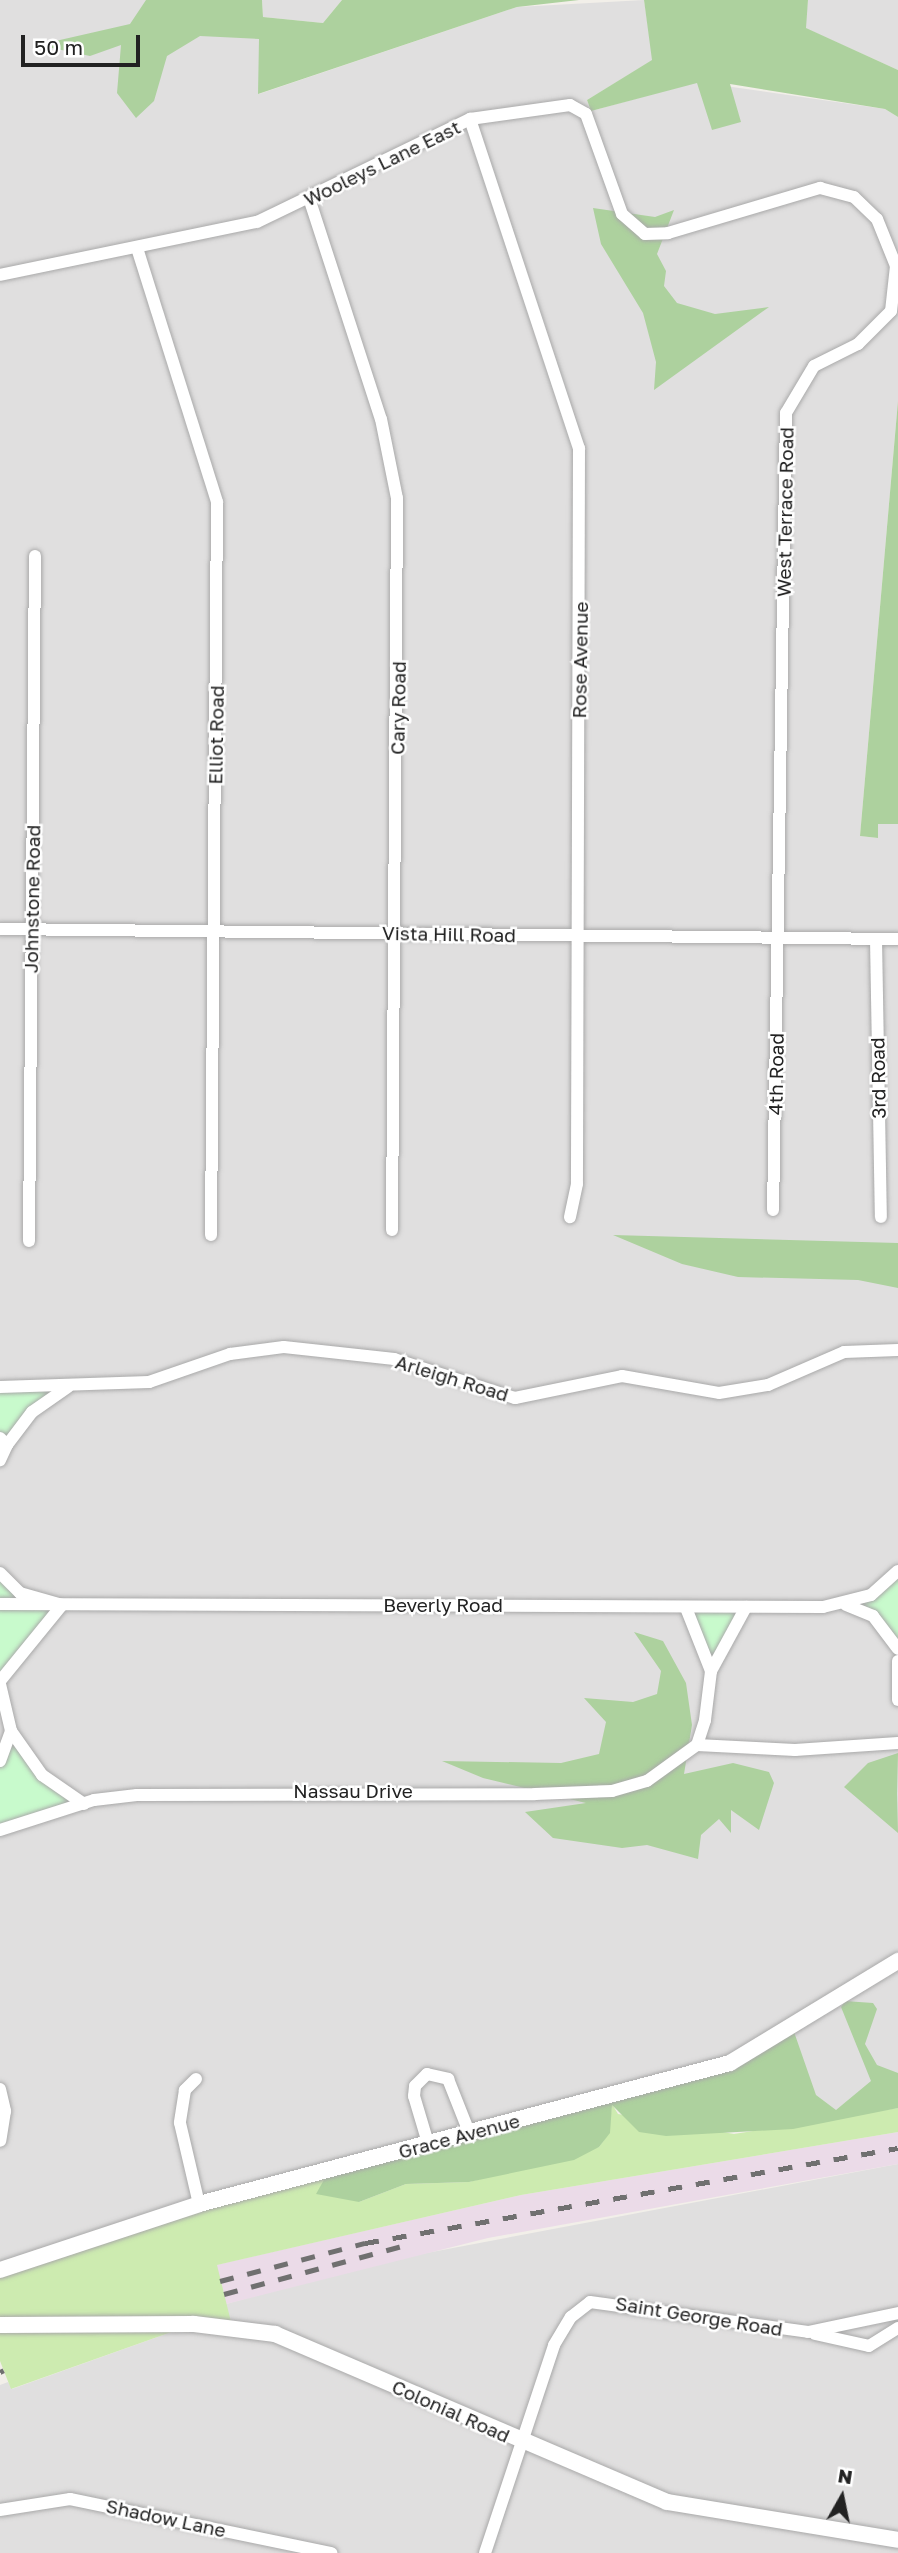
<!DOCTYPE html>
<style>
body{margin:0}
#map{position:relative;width:898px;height:2553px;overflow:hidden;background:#f2efe9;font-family:"Golos Text",sans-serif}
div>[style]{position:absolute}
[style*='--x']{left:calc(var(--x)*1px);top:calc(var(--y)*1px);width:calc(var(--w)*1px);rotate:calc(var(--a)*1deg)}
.residential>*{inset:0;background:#e0dfdf}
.industrial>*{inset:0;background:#ebdbe8}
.grass>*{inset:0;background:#cdebb0}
.forest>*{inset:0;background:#add19e}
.park>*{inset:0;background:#c8facc}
.roads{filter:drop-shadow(0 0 2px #a9a9a9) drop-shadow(0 0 2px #a9a9a9)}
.minor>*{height:12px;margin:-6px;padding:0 6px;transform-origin:6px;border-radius:6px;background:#fff}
.tertiary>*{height:16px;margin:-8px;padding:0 8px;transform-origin:8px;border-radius:8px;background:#fff}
.rail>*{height:4.5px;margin-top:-2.25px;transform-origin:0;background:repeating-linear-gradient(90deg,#707070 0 14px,transparent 0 28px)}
span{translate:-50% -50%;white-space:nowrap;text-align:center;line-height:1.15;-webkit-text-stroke:5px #fff;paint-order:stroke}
.street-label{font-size:19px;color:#222}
.north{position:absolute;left:807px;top:2462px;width:70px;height:70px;-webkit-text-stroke:5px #fff;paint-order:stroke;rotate:9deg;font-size:19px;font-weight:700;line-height:28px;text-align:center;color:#222}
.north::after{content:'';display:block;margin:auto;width:24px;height:32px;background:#222;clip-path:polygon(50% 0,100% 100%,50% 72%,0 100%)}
.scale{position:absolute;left:21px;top:35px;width:119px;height:32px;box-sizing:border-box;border:4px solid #222;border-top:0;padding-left:9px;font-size:21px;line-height:24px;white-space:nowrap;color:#222;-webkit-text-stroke:5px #fff;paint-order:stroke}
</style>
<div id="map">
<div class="residential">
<i style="clip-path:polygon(0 0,151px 0,259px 39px,259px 94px,517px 7px,644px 0,653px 60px,587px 100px,591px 111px,697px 82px,885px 109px,898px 117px,898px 401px,860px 836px,878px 838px,878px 824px,898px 824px,898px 2108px,825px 2122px,730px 2063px,0 2270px)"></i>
<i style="clip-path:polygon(262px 0,342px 0,323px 23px,263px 17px)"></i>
<i style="clip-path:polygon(808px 0,898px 0,898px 70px,805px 28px)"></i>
<i style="clip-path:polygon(898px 2164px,898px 2553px,0 2553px,0 2385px,8px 2382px,12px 2389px,194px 2324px,231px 2326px,226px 2304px,384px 2261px)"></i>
</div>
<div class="industrial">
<i style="clip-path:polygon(898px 2132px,898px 2164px,488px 2238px,226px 2304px,216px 2265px,521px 2195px)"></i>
</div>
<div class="grass">
<i style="clip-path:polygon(612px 2104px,618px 2114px,734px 2134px,898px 2108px,898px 2132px,521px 2195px,217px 2265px,232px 2326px,194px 2324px,11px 2389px,0 2361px,0 2270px,346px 2165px,359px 2202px,406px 2184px,469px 2182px,599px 2147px,609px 2133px)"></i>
</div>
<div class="forest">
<i style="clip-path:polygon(146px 0,262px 0,263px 17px,323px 23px,342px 0,579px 0,517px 7px,258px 94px,259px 39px,200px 36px,167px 56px,154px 101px,136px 118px,117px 93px,121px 45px,90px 56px,38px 45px,130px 24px)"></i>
<i style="clip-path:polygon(644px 0,808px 0,806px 28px,898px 70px,898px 117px,885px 109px,730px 84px,741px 122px,712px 130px,697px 83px,591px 111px,587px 100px,652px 60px)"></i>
<i style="clip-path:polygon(593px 208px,655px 217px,674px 210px,657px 254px,666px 271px,664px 286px,677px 303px,715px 314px,769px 307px,654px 390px,656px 362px,643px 313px,601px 244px)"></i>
<i style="clip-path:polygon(898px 401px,898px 824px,878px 824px,878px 838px,860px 836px)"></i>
<i style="clip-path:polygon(613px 1235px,898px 1243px,898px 1288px,858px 1280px,738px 1277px,682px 1264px)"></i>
<i style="clip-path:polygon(634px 1632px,663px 1641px,686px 1683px,692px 1725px,684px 1774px,733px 1763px,769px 1772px,774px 1783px,759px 1830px,731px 1810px,731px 1833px,719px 1819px,701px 1835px,698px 1859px,647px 1845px,622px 1848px,553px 1838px,525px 1812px,586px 1803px,483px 1778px,442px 1761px,561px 1763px,599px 1754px,606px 1722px,584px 1698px,633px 1702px,657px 1694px,661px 1671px)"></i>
<i style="clip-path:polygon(898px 1753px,897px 1794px,898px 1833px,844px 1787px,868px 1763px)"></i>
<i style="clip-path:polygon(845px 2001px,873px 2003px,877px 2009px,865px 2044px,877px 2065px,898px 2073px,898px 2108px,793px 2129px,666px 2136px,639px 2132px,612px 2105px,610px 2133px,599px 2147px,574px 2160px,469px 2182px,406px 2184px,359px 2202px,316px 2194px,325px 2178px,670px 2082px,793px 2029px,816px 2095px,836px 2110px,871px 2081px,841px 2007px)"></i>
</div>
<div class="park">
<i style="clip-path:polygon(0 1387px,68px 1387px,32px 1412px,7px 1445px,0 1438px)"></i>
<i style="clip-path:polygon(898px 1571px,898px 1649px,873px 1616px,846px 1605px)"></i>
<i style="clip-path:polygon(0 1573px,20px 1593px,62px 1605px,0 1681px)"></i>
<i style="clip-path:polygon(746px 1607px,711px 1671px,686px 1608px)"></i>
<i style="clip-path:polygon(11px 1731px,42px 1775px,84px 1804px,0 1830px,0 1761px)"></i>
</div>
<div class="roads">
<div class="minor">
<i style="--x:470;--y:119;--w:347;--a:71.7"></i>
<i style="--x:579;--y:448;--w:736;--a:90.16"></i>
<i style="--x:577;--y:1184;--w:34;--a:102"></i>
<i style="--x:309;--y:198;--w:232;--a:72"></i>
<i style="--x:381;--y:419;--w:81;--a:78.6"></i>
<i style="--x:397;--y:498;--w:732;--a:90.39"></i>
<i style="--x:137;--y:248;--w:266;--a:72.5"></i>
<i style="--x:217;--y:502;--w:733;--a:90.47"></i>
<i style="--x:0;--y:275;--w:262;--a:-11.7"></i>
<i style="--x:257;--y:222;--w:237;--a:-25.8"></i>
<i style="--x:470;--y:119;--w:101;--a:-8"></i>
<i style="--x:570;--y:105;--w:18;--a:29"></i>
<i style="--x:586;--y:114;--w:106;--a:70.2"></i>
<i style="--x:622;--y:214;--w:30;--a:41"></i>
<i style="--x:645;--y:234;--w:23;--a:-2"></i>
<i style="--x:668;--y:233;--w:159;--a:-16.5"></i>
<i style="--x:820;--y:188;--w:35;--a:15"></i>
<i style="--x:854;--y:197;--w:32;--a:44"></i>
<i style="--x:877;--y:219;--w:51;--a:68"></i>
<i style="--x:896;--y:266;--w:45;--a:96.3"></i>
<i style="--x:891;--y:311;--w:47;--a:135"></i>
<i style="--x:858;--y:344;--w:49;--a:153.4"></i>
<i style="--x:814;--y:366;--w:55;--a:120.8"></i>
<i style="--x:786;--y:413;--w:797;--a:90.93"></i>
<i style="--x:0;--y:929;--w:898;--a:0.64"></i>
<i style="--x:876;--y:939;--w:278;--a:89"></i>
<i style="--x:29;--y:1241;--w:685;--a:-89.5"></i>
<i style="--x:0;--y:1387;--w:149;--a:-1.9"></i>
<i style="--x:149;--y:1382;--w:86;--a:-19.1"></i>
<i style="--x:230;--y:1354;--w:54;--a:-7.4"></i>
<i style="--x:284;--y:1347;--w:111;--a:6.2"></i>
<i style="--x:394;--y:1359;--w:127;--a:17.9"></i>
<i style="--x:515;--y:1398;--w:109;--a:-11.6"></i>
<i style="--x:622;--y:1376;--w:98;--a:9.9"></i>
<i style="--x:719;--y:1393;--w:50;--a:-9.3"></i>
<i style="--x:768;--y:1385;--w:83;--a:-23.5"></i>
<i style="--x:844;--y:1352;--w:54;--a:-2.1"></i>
<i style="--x:0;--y:1438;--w:10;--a:45"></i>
<i style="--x:7;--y:1445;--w:17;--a:115"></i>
<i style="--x:7;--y:1445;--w:41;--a:-52.9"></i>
<i style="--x:32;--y:1412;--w:44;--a:-34.8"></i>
<i style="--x:0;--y:1573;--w:28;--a:45"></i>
<i style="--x:20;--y:1593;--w:44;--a:15.9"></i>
<i style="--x:62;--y:1605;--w:98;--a:129.2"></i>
<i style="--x:0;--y:1604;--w:823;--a:0.21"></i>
<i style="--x:823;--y:1607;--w:49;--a:-14"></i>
<i style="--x:871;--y:1595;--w:36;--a:-42"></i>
<i style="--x:846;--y:1605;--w:29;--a:22"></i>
<i style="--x:873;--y:1616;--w:41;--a:52.9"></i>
<i style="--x:898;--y:1661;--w:39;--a:90"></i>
<i style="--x:711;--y:1671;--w:73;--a:-61.3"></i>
<i style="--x:0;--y:1684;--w:48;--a:76.8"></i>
<i style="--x:11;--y:1731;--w:32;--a:110"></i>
<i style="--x:11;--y:1731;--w:54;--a:54.8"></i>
<i style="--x:42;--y:1775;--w:51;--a:34.6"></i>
<i style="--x:697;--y:1745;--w:98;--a:2.9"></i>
<i style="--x:795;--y:1750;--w:103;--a:-3.9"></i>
<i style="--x:0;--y:1830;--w:99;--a:-17.7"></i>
<i style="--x:94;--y:1800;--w:43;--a:-6.6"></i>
<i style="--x:137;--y:1795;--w:398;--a:-0.1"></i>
<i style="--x:535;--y:1794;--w:77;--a:-2.2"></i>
<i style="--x:612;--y:1791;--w:36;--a:-16"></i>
<i style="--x:647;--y:1781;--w:62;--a:-35.8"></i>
<i style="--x:697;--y:1745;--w:26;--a:-72"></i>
<i style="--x:705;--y:1720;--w:49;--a:-83"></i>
<i style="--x:711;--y:1671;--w:68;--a:-111.6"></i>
<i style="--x:196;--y:2079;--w:16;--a:135"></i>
<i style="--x:185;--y:2090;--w:33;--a:99"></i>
<i style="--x:180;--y:2123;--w:83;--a:76.8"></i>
<i style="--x:0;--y:2089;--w:23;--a:77"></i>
<i style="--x:5;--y:2111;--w:30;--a:99"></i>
<i style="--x:428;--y:2143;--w:49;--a:-106.6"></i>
<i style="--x:414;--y:2096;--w:10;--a:-84"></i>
<i style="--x:415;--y:2086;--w:17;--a:-45"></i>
<i style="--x:427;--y:2074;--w:22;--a:13"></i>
<i style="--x:448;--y:2079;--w:57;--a:68.4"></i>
<i style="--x:815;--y:2334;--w:55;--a:12.5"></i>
<i style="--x:869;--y:2346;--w:34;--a:-32"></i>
<i style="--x:0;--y:2510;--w:71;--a:-8.9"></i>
<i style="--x:70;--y:2499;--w:267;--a:11.7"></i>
<i style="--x:485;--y:2553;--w:219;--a:-71.6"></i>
<i style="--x:554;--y:2345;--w:33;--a:-59"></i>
<i style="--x:571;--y:2317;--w:24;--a:-38"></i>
<i style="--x:590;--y:2302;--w:220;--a:7.8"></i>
<i style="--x:808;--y:2332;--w:92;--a:-11.9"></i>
</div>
<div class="tertiary">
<i style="--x:0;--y:2270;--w:210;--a:-18.3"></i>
<i style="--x:199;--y:2204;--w:549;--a:-14.87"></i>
<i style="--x:730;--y:2063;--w:197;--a:-31.3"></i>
<i style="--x:0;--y:2325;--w:194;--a:-0.3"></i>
<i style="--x:194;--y:2324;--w:82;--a:7"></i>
<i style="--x:275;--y:2334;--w:426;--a:23.2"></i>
<i style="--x:667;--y:2502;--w:234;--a:9.3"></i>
</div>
</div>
<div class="rail">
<i style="--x:220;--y:2281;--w:150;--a:-14.7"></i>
<i style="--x:365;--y:2243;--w:541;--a:-10.11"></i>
<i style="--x:224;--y:2294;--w:192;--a:-15.1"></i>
<i style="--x:0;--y:2372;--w:4;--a:-27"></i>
</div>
<div class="street-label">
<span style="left:382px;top:163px;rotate:-26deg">Wooleys Lane East</span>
<span style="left:785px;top:512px;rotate:-89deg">West Terrace Road</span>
<span style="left:580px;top:660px;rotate:-89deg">Rose Avenue</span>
<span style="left:398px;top:708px;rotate:-89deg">Cary Road</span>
<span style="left:216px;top:735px;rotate:-89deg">Elliot Road</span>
<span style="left:32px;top:899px;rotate:-89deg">Johnstone Road</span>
<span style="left:449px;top:934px;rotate:1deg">Vista Hill Road</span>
<span style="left:776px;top:1074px;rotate:-89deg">4th Road</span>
<span style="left:878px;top:1078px;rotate:-91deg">3rd Road</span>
<span style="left:452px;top:1378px;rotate:17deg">Arleigh Road</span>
<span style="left:443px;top:1605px">Beverly Road</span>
<span style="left:353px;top:1791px">Nassau Drive</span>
<span style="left:459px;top:2136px;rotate:-15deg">Grace Avenue</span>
<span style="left:699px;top:2316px;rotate:9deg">Saint George Road</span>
<span style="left:451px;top:2411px;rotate:24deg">Colonial Road</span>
<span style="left:166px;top:2518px;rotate:12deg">Shadow Lane</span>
</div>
<div class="north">N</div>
<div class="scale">50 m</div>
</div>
